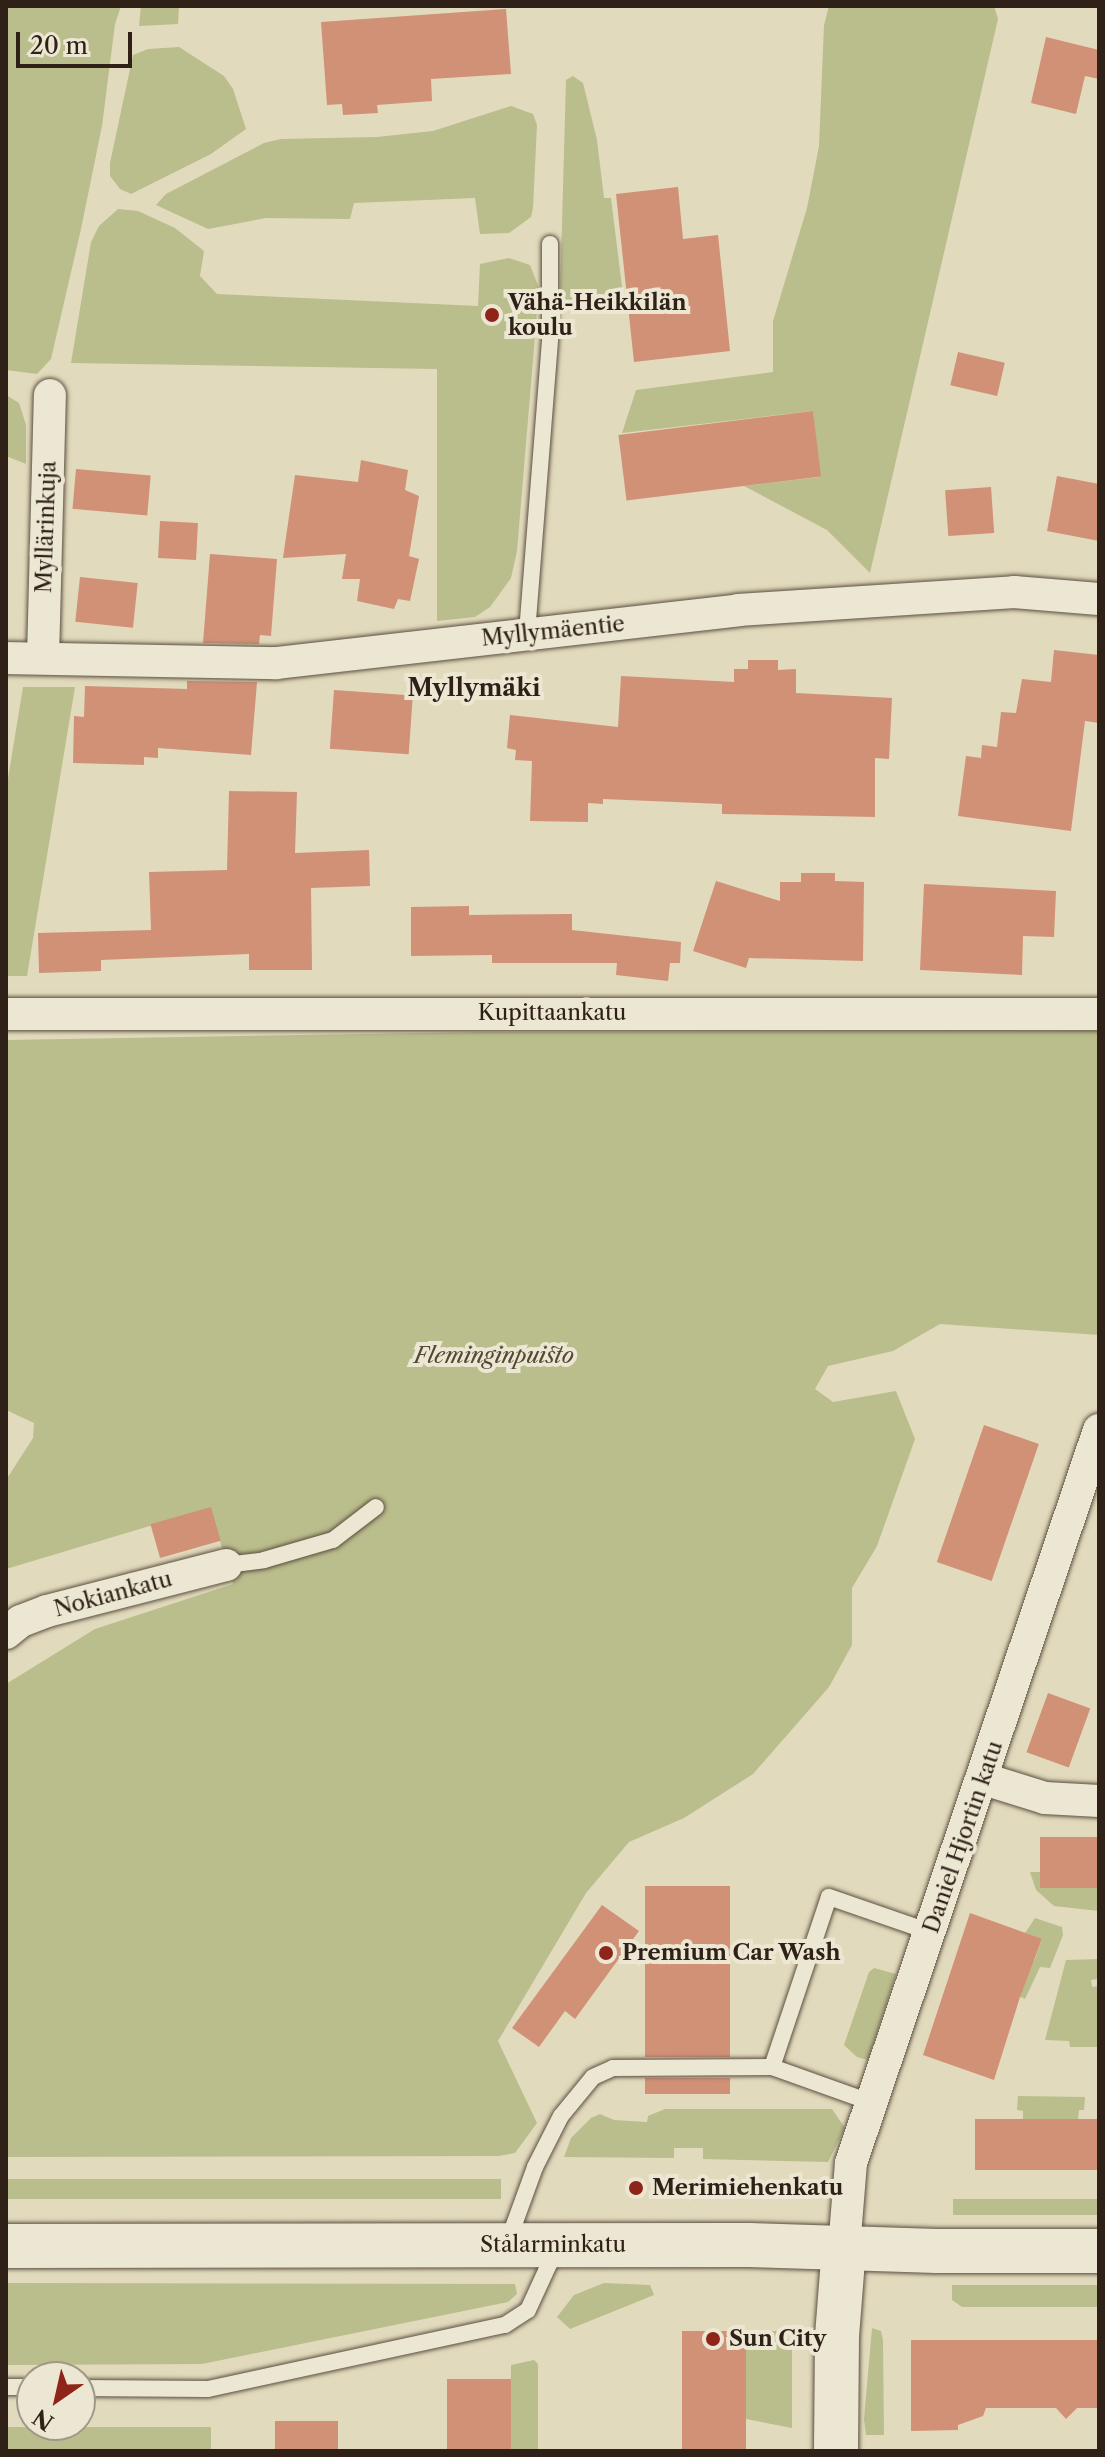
<!DOCTYPE html>
<meta charset="utf-8">
<style>
body{margin:0}
#map{position:relative;width:1105px;height:2457px;overflow:hidden;background:#e2dabc;font-family:"Libre Caslon Text",serif}
div>[style]{position:absolute}
[style*='--x']{left:calc(var(--x)*1px);top:calc(var(--y)*1px);width:calc(var(--w)*1px);rotate:calc(var(--a)*1deg)}
.green>*{inset:0;background:#babd8c;transform-origin:0 0}
.building>*{inset:0;background:#d09177;transform-origin:0 0}
.roads{filter:drop-shadow(0 0 2px #5c4f41) drop-shadow(0 0 2px #5c4f41)}
.lane>*{height:16px;margin:-8px;padding:0 8px;transform-origin:8px;border-radius:8px;background:#ece7d3}
.street>*{height:32px;margin:-16px;padding:0 16px;transform-origin:16px;border-radius:16px;background:#ece7d3}
.secondary>*{height:44px;margin:-22px;padding:0 22px;transform-origin:22px;border-radius:22px;background:#ece7d3}
.dots>*{width:22px;height:22px;translate:-50% -50%;box-sizing:border-box;border:4px solid #ece7d3;border-radius:50%}
span{translate:-50% -50%;white-space:nowrap;text-align:center;line-height:1.15;-webkit-text-stroke:8px #ece7d3;paint-order:stroke}
.poi-label{font-size:22px;color:#2f2118;font-weight:700}
.left{translate:0 -50%;text-align:left}
.street-label{font-size:22px;color:#2f2118}
.park-label{font-size:22px;color:#524835;font-style:italic}
.neighbourhood-label{font-size:24px;color:#2f2118;font-weight:700}
.frame{position:absolute;inset:0;border:8px solid #2f2118;pointer-events:none}
.north{position:absolute;left:16px;top:2361px;width:80px;height:80px;box-sizing:border-box;background:#ece7d3;border:2px solid #a09888;border-radius:50%;rotate:214deg;font-size:22px;font-weight:700;line-height:32px;text-align:center;color:#2f2118}
.north::after{content:'';display:block;margin:auto;width:28px;height:36px;background:#8f2418;clip-path:polygon(50% 0,100% 100%,50% 72%,0 100%)}
.scale{position:absolute;left:16px;top:32px;width:116px;height:36px;box-sizing:border-box;border:4px solid #2f2118;border-top:0;padding-left:10px;font-size:24px;line-height:28px;white-space:nowrap;color:#2f2118;-webkit-text-stroke:6px #ece7d3;paint-order:stroke}
</style>
<div id="map">
<div class="green">
<i style="clip-path:polygon(6px 6px,121px 6px,115px 24px,102px 126px,81px 229px,51px 359px,37px 374px,6px 370px)"></i>
<i style="clip-path:polygon(141px 6px,179px 6px,178px 24px,139px 26px)"></i>
<i style="clip-path:polygon(829px 6px,994px 6px,998px 19px,870px 573px,827px 530px,744px 486px,820px 477px,813px 411px,622px 433px,636px 390px,773px 372px,773px 321px,807px 208px,819px 146px,824px 25px)"></i>
<i style="clip-path:polygon(179px 47px,224px 76px,233px 89px,246px 129px,211px 154px,131px 194px,120px 189px,110px 176px,110px 163px,133px 55px,148px 49px)"></i>
<i style="clip-path:polygon(573px 76px,583px 83px,597px 140px,604px 198px,611px 198px,623px 295px,612px 311px,585px 312px,564px 303px,560px 295px,566px 80px)"></i>
<i style="clip-path:polygon(511px 106px,533px 114px,537px 125px,533px 208px,531px 217px,509px 233px,480px 234px,475px 198px,354px 203px,350px 219px,266px 218px,208px 229px,156px 205px,166px 194px,264px 143px,281px 139px,377px 137px,433px 131px)"></i>
<i style="clip-path:polygon(118px 209px,138px 211px,175px 228px,204px 251px,200px 276px,217px 294px,478px 306px,480px 264px,509px 258px,530px 265px,539px 288px,517px 551px,511px 578px,490px 607px,475px 617px,437px 621px,437px 369px,71px 363px,91px 242px,99px 226px)"></i>
<i style="clip-path:polygon(6px 395px,19px 403px,26px 425px,26px 464px,6px 456px)"></i>
<i style="clip-path:polygon(23px 687px,75px 687px,27px 976px,6px 976px,6px 791px)"></i>
<i style="clip-path:polygon(1099px 1031px,1099px 1335px,940px 1324px,893px 1351px,828px 1366px,815px 1389px,833px 1402px,896px 1391px,915px 1439px,877px 1546px,852px 1588px,852px 1645px,829px 1687px,753px 1774px,684px 1818px,629px 1842px,586px 1893px,498px 2041px,537px 2123px,515px 2153px,499px 2156px,6px 2157px,6px 1684px,95px 1629px,233px 1584px,210px 1508px,6px 1569px,6px 1480px,33px 1438px,34px 1423px,6px 1410px,6px 1040px,486px 1032px)"></i>
<i style="clip-path:polygon(1030px 1872px,1040px 1872px,1041px 1888px,1099px 1888px,1099px 1911px,1054px 1906px,1036px 1890px)"></i>
<i style="clip-path:polygon(1035px 1918px,1062px 1927px,1063px 1935px,1050px 1968px,1040px 1967px,1025px 1999px,1016px 1995px,1028px 1959px,1034px 1961px,1042px 1940px,1025px 1933px)"></i>
<i style="clip-path:polygon(1099px 1959px,1099px 1979px,1091px 1980px,1092px 1987px,1099px 1986px,1099px 2047px,1070px 2047px,1069px 2041px,1045px 2040px,1066px 1960px)"></i>
<i style="clip-path:polygon(874px 1968px,896px 1974px,868px 2060px,857px 2057px,844px 2045px,869px 1972px)"></i>
<i style="clip-path:polygon(1018px 2096px,1085px 2097px,1084px 2110px,1079px 2110px,1078px 2120px,1023px 2119px,1023px 2111px,1017px 2110px)"></i>
<i style="clip-path:polygon(665px 2109px,832px 2109px,845px 2128px,828px 2162px,703px 2159px,703px 2148px,674px 2148px,674px 2158px,564px 2157px,571px 2138px,591px 2118px,600px 2114px,614px 2120px,647px 2122px,648px 2116px)"></i>
<i style="left:6px;top:2179px;width:495px;height:20px"></i>
<i style="left:953px;top:2199px;width:146px;height:16px"></i>
<i style="clip-path:polygon(6px 2283px,515px 2284px,517px 2294px,508px 2302px,202px 2364px,6px 2365px)"></i>
<i style="clip-path:polygon(604px 2283px,650px 2285px,654px 2295px,570px 2329px,557px 2317px,574px 2295px)"></i>
<i style="clip-path:polygon(952px 2285px,1099px 2285px,1099px 2307px,962px 2307px,952px 2300px)"></i>
<i style="clip-path:polygon(872px 2328px,881px 2331px,883px 2340px,884px 2435px,866px 2435px,864px 2419px)"></i>
<i style="clip-path:polygon(746px 2331px,779px 2331px,792px 2343px,792px 2428px,746px 2419px)"></i>
<i style="clip-path:polygon(534px 2360px,538px 2364px,538px 2451px,510px 2451px,511px 2365px)"></i>
<i style="left:6px;top:2427px;width:205px;height:24px"></i>
</div>
<div class="building">
<i style="clip-path:polygon(506px 9px,511px 74px,431px 79px,432px 101px,377px 105px,378px 113px,343px 115px,342px 104px,327px 105px,321px 22px)"></i>
<i style="clip-path:polygon(1046px 37px,1099px 50px,1099px 79px,1085px 76px,1076px 114px,1031px 103px)"></i>
<i style="clip-path:polygon(678px 187px,683px 239px,718px 235px,730px 351px,634px 362px,616px 194px)"></i>
<i style="left:958px;top:352px;width:48px;height:34px;rotate:13deg"></i>
<i style="left:813px;top:411px;width:66px;height:196px;rotate:83deg"></i>
<i style="clip-path:polygon(361px 460px,408px 470px,405px 490px,419px 496px,409px 556px,419px 559px,410px 601px,398px 599px,394px 609px,357px 601px,360px 579px,342px 579px,346px 554px,283px 558px,295px 475px,358px 482px)"></i>
<i style="left:76px;top:469px;width:75px;height:40px;rotate:5deg"></i>
<i style="clip-path:polygon(1057px 476px,1099px 484px,1099px 541px,1047px 531px)"></i>
<i style="left:991px;top:487px;width:46px;height:46px;rotate:86deg"></i>
<i style="left:160px;top:521px;width:38px;height:37px;rotate:3deg"></i>
<i style="clip-path:polygon(210px 554px,277px 559px,271px 636px,260px 635px,259px 644px,203px 643px)"></i>
<i style="left:80px;top:577px;width:58px;height:45px;rotate:6deg"></i>
<i style="clip-path:polygon(1054px 650px,1099px 655px,1099px 723px,1085px 721px,1071px 831px,958px 816px,966px 756px,981px 758px,982px 745px,997px 747px,1001px 712px,1016px 713px,1022px 679px,1051px 682px)"></i>
<i style="clip-path:polygon(748px 660px,778px 660px,778px 670px,796px 669px,796px 693px,892px 698px,889px 759px,875px 758px,875px 817px,722px 814px,722px 804px,603px 799px,603px 804px,588px 803px,588px 822px,530px 821px,532px 761px,515px 760px,516px 750px,507px 748px,510px 715px,618px 727px,621px 676px,734px 682px,734px 669px,748px 669px)"></i>
<i style="clip-path:polygon(187px 681px,257px 682px,251px 755px,158px 748px,158px 758px,144px 757px,144px 765px,73px 763px,74px 716px,84px 717px,85px 686px,187px 689px)"></i>
<i style="left:334px;top:690px;width:79px;height:59px;rotate:4deg"></i>
<i style="clip-path:polygon(229px 791px,297px 792px,295px 853px,369px 850px,370px 886px,311px 888px,312px 970px,249px 970px,249px 954px,101px 960px,101px 971px,39px 973px,38px 933px,151px 930px,149px 872px,227px 870px)"></i>
<i style="clip-path:polygon(801px 873px,835px 873px,835px 881px,864px 882px,863px 961px,749px 958px,746px 968px,693px 951px,716px 881px,780px 901px,780px 882px,801px 882px)"></i>
<i style="clip-path:polygon(924px 884px,1056px 891px,1054px 937px,1023px 936px,1022px 975px,920px 970px)"></i>
<i style="clip-path:polygon(469px 906px,469px 915px,572px 914px,572px 930px,681px 942px,680px 963px,670px 963px,668px 981px,616px 975px,617px 963px,492px 963px,492px 955px,411px 956px,411px 907px)"></i>
<i style="left:984px;top:1425px;width:58px;height:145px;rotate:19deg"></i>
<i style="left:211px;top:1507px;width:35px;height:63px;rotate:74deg"></i>
<i style="left:1048px;top:1693px;width:45px;height:63px;rotate:20deg"></i>
<i style="left:1040px;top:1837px;width:59px;height:51px"></i>
<i style="left:645px;top:1886px;width:85px;height:171px"></i>
<i style="clip-path:polygon(602px 1905px,639px 1931px,575px 2019px,565px 2011px,539px 2047px,512px 2028px)"></i>
<i style="clip-path:polygon(970px 1913px,1042px 1939px,1020px 1997px,994px 2080px,923px 2055px)"></i>
<i style="left:730px;top:2078px;width:16px;height:85px;rotate:90deg"></i>
<i style="left:1099px;top:2119px;width:51px;height:124px;rotate:90deg"></i>
<i style="left:682px;top:2331px;width:64px;height:120px"></i>
<i style="clip-path:polygon(911px 2340px,1099px 2340px,1099px 2408px,1077px 2408px,1066px 2419px,1056px 2408px,986px 2408px,983px 2416px,958px 2425px,958px 2430px,911px 2431px)"></i>
<i style="left:447px;top:2379px;width:64px;height:72px"></i>
<i style="left:275px;top:2421px;width:63px;height:30px"></i>
</div>
<div class="roads">
<div class="lane">
<i style="--x:527;--y:633;--w:296;--a:-85.5"></i>
<i style="--x:550;--y:338;--w:94;--a:-90"></i>
<i style="--x:226;--y:1565;--w:38;--a:-7"></i>
<i style="--x:264;--y:1560;--w:72;--a:-16.2"></i>
<i style="--x:333;--y:1540;--w:54;--a:-37.5"></i>
<i style="--x:772;--y:2067;--w:179;--a:-71.5"></i>
<i style="--x:829;--y:1897;--w:107;--a:19.1"></i>
<i style="--x:507;--y:2244;--w:82;--a:-70"></i>
<i style="--x:535;--y:2167;--w:57;--a:-63"></i>
<i style="--x:561;--y:2116;--w:50;--a:-50.6"></i>
<i style="--x:593;--y:2077;--w:22;--a:-24"></i>
<i style="--x:613;--y:2068;--w:159;--a:-0.4"></i>
<i style="--x:772;--y:2067;--w:104;--a:19.7"></i>
<i style="--x:6;--y:2387;--w:26;--a:0"></i>
<i style="--x:80;--y:2388;--w:128;--a:0.4"></i>
<i style="--x:208;--y:2389;--w:304;--a:-12.2"></i>
<i style="--x:505;--y:2325;--w:27;--a:-33"></i>
<i style="--x:528;--y:2310;--w:67;--a:-65.3"></i>
</div>
<div class="street">
<i style="--x:6;--y:658;--w:270;--a:1.1"></i>
<i style="--x:276;--y:663;--w:465;--a:-6.5"></i>
<i style="--x:738;--y:610;--w:277;--a:-3.7"></i>
<i style="--x:1014;--y:592;--w:85;--a:4.7"></i>
<i style="--x:43;--y:658;--w:263;--a:-88.5"></i>
<i style="--x:6;--y:1014;--w:1093;--a:0"></i>
<i style="--x:6;--y:1633;--w:19;--a:-39"></i>
<i style="--x:21;--y:1621;--w:28;--a:-21"></i>
<i style="--x:47;--y:1611;--w:185;--a:-14.4"></i>
<i style="--x:984;--y:1779;--w:64;--a:17.3"></i>
<i style="--x:1045;--y:1798;--w:54;--a:3.2"></i>
<i style="--x:844;--y:2248;--w:85;--a:-85.3"></i>
<i style="--x:851;--y:2163;--w:774;--a:-71.31"></i>
</div>
<div class="secondary">
<i style="--x:6;--y:2246;--w:743;--a:-0.08"></i>
<i style="--x:749;--y:2245;--w:188;--a:1.8"></i>
<i style="--x:937;--y:2251;--w:162;--a:0"></i>
<i style="--x:836;--y:2451;--w:115;--a:-89.5"></i>
<i style="--x:837;--y:2336;--w:88;--a:-85.5"></i>
</div>
</div>
<div class="dots">
<i style="left:492px;top:315px;background:#8f2418"></i>
<i style="left:606px;top:1953px;background:#8f2418"></i>
<i style="left:636px;top:2188px;background:#8f2418"></i>
<i style="left:713px;top:2339px;background:#8f2418"></i>
</div>
<div class="poi-label">
<span class="left" style="left:508px;top:315px">Vähä-Heikkilän<br>koulu</span>
<span class="left" style="left:622px;top:1953px">Premium Car Wash</span>
<span class="left" style="left:652px;top:2188px">Merimiehenkatu</span>
<span class="left" style="left:729px;top:2339px">Sun City</span>
</div>
<div class="street-label">
<span style="left:46px;top:527px;rotate:-88deg">Myllärinkuja</span>
<span style="left:553px;top:631px;rotate:-6deg">Myllymäentie</span>
<span style="left:552px;top:1013px">Kupittaankatu</span>
<span style="left:113px;top:1594px;rotate:-15deg">Nokiankatu</span>
<span style="left:963px;top:1837px;rotate:-71deg">Daniel Hjortin katu</span>
<span style="left:553px;top:2245px">Stålarminkatu</span>
</div>
<div class="park-label">
<span style="left:494px;top:1356px">Fleminginpuisto</span>
</div>
<div class="neighbourhood-label">
<span style="left:474px;top:688px">Myllymäki</span>
</div>
<div class="frame"></div>
<div class="north">N</div>
<div class="scale">20 m</div>
</div>
